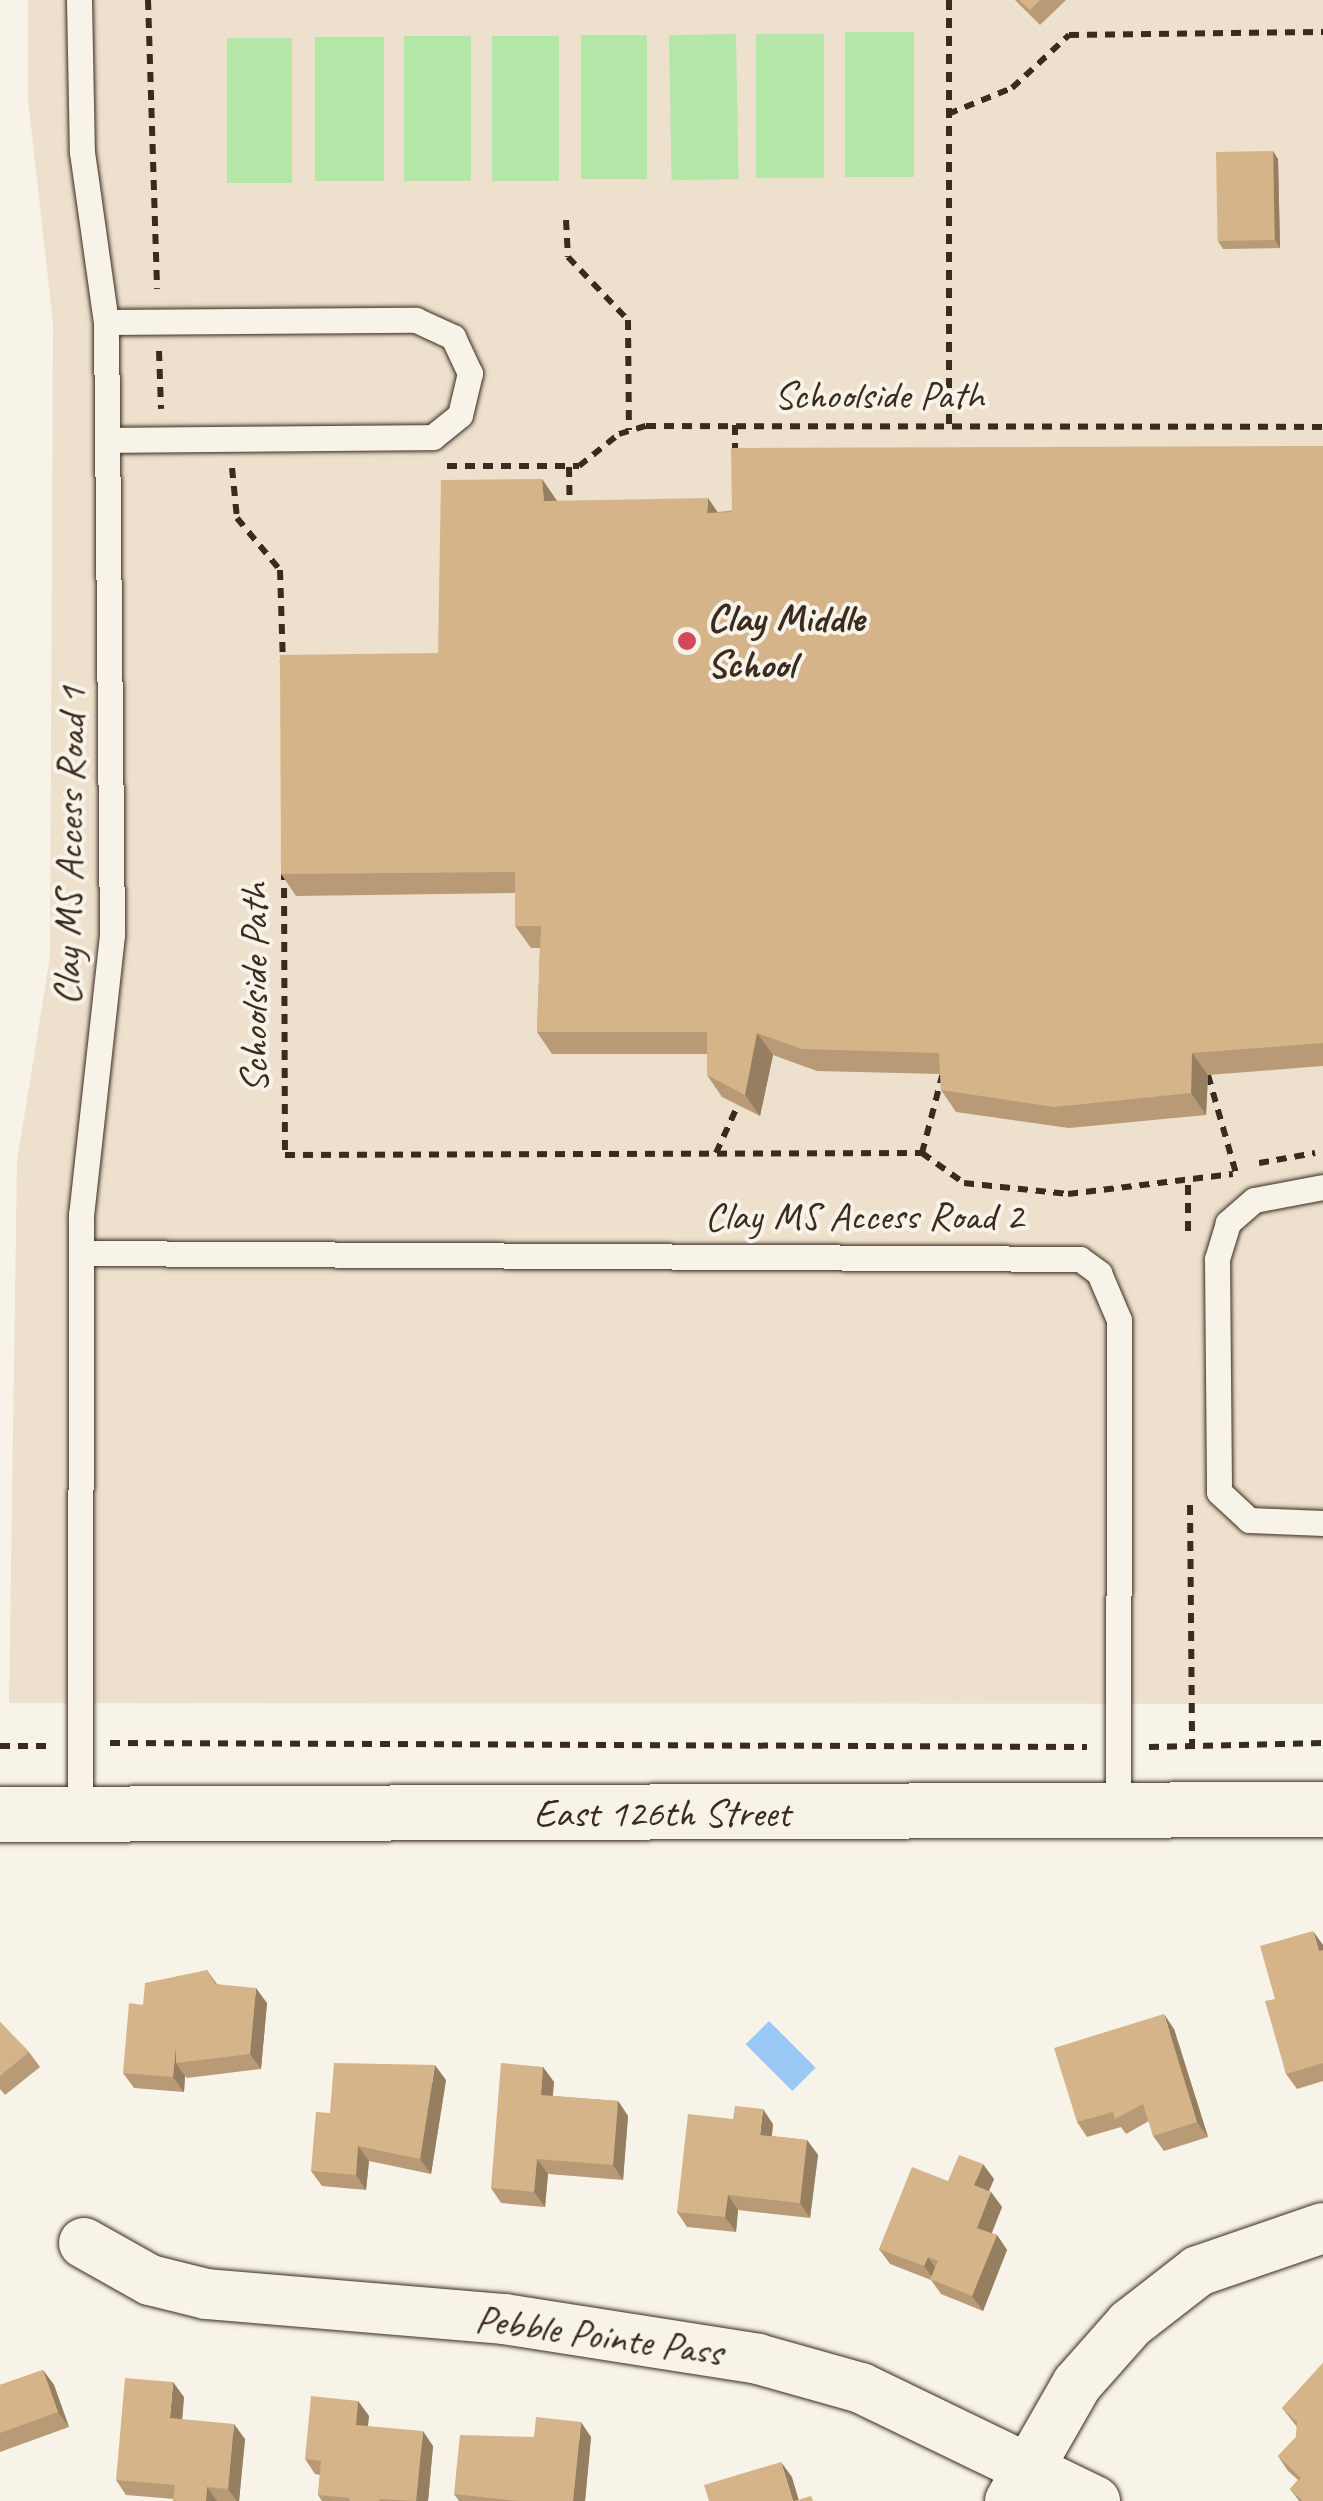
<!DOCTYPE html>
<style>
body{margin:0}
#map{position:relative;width:1323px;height:2501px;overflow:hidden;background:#f7f3e8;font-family:Caveat,sans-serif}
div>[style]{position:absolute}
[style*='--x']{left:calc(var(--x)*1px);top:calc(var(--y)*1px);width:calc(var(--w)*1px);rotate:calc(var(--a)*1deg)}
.built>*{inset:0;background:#ede0cc}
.green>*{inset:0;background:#b3e6a7;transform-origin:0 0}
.water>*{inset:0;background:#9ac9f5;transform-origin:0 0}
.path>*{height:6px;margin-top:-3px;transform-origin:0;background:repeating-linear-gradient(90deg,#3b2a1e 0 10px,transparent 0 18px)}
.roads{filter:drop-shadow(0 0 2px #3b2a1e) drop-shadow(0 0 2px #3b2a1e)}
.lane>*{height:25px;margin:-12.5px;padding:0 12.5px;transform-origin:12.5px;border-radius:12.5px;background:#f7f3e8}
.street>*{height:50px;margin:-25px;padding:0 25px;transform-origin:25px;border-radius:25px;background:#f7f3e8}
.secondary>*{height:55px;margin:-27.5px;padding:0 27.5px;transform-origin:27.5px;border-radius:27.5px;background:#f7f3e8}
.wall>*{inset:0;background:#b89b76}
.shaded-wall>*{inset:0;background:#967e60}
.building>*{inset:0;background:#d6b489;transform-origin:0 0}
.dots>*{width:28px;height:28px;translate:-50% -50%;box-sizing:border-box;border:5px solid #f7f3e8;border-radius:50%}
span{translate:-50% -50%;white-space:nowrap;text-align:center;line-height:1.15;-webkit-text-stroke:8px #f7f3e8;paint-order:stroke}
.street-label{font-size:40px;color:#3b2a1e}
.poi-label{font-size:40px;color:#3b2a1e;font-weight:700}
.left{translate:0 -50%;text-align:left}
</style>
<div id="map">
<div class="built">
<i style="clip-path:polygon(28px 0,1323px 0,1323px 1704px,9px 1703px,17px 1161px,50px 957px,53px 324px,28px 100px)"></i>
</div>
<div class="green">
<i style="left:914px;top:32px;width:145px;height:69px;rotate:90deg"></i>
<i style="left:736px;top:34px;width:145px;height:67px;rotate:89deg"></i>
<i style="left:756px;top:34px;width:68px;height:144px"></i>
<i style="left:647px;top:35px;width:144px;height:66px;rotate:90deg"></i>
<i style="left:471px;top:36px;width:145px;height:67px;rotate:90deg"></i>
<i style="left:492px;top:36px;width:67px;height:145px"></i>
<i style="left:384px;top:37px;width:144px;height:69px;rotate:90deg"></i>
<i style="left:227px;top:38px;width:65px;height:145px"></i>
</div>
<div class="water">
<i style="left:769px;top:2021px;width:66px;height:33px;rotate:45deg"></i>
</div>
<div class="path">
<i style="--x:148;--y:0;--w:289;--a:88.2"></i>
<i style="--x:949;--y:0;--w:425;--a:90"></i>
<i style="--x:948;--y:114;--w:69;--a:-22.1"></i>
<i style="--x:1012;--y:88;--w:78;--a:-42.9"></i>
<i style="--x:1069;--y:35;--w:254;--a:-0.7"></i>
<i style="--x:566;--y:220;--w:37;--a:87"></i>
<i style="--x:568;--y:257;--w:87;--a:46.4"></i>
<i style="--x:628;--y:320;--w:110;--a:89.5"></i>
<i style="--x:159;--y:351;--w:58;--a:88"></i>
<i style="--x:735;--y:425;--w:27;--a:90"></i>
<i style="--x:447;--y:466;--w:132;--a:0"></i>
<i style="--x:579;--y:466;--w:51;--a:-38.7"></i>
<i style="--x:619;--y:434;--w:28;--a:-17"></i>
<i style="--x:646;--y:426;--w:677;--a:0.08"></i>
<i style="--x:569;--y:467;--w:39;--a:89"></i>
<i style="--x:232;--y:468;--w:50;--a:84.3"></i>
<i style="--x:237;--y:518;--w:67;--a:50.4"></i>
<i style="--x:280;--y:570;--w:93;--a:88.2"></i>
<i style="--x:284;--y:870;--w:285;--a:89.8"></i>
<i style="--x:285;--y:1155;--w:637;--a:-0.18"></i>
<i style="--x:922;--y:1153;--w:52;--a:35.5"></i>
<i style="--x:964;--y:1183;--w:105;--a:6"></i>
<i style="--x:1068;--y:1194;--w:166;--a:-6.9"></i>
<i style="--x:1208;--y:1075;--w:102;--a:74.1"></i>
<i style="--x:716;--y:1153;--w:53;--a:-65.4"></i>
<i style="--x:922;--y:1153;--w:80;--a:-75.4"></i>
<i style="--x:1259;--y:1163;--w:57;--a:-10.1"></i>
<i style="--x:1188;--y:1185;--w:47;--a:90"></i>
<i style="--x:1190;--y:1505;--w:239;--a:89.5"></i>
<i style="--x:110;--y:1743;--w:977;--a:0.23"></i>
<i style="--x:0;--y:1746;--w:48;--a:0"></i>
<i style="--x:1149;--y:1747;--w:174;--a:-1.3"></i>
</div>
<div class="roads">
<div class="lane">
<i style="--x:79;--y:0;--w:152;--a:88.9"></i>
<i style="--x:82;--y:152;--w:172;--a:82"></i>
<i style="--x:106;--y:322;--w:613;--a:89.44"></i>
<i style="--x:112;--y:935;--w:281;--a:96.3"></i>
<i style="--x:81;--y:1214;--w:601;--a:90.1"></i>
<i style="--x:106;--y:322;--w:310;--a:-0.4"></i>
<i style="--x:416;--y:320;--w:41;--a:24.7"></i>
<i style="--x:453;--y:337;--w:40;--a:65"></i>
<i style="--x:470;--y:373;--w:43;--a:103.4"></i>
<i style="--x:460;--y:415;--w:35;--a:141"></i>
<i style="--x:433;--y:437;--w:323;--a:179.5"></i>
<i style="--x:1323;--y:1187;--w:70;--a:169.3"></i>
<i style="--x:1254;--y:1200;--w:35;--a:139"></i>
<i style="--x:1228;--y:1223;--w:38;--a:107"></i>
<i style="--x:1217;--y:1259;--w:233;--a:89.5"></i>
<i style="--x:1219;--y:1492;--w:41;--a:43"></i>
<i style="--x:1249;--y:1520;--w:74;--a:2.3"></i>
<i style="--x:81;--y:1253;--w:999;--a:0.34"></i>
<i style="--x:1080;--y:1259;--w:24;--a:36"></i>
<i style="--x:1099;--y:1273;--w:51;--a:66.9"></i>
<i style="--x:1119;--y:1320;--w:490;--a:90.1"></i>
</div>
<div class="street">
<i style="--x:84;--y:2243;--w:76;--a:29.3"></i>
<i style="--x:150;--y:2280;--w:58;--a:14"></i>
<i style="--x:206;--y:2294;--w:299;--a:4.8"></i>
<i style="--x:504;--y:2319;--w:257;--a:8.9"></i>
<i style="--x:758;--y:2359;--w:107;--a:15.7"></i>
<i style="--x:861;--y:2388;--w:260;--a:25.8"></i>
<i style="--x:1010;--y:2501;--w:135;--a:-60.2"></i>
<i style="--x:1077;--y:2384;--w:80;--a:-48.5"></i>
<i style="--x:1130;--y:2324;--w:86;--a:-37.9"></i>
<i style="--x:1198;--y:2271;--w:132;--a:-19"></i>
</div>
<div class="secondary">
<i style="--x:0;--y:1814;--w:1323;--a:-0.22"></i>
</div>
</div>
<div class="wall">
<i style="clip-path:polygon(1015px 0,1066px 0,1040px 25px)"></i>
<i style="clip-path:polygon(1278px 159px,1280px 248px,1223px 249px,1218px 241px)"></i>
<i style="clip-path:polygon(1323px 446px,1323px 1066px,1208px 1075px,1206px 1115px,1069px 1128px,956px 1112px,941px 1090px,940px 1074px,817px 1071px,773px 1055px,760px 1116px,722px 1097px,707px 1075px,707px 1054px,552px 1054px,537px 1032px,540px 948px,531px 948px,515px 926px,515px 893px,296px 896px,281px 874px,438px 653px,542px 479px,557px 501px,718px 512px)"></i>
<i style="clip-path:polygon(1323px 1945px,1323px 2081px,1297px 2089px,1286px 2074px,1275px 1999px)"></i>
<i style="clip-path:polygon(207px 1970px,217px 1984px,267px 2003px,261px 2069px,187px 2078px,185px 2076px,184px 2092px,134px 2088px,123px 2073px,143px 2005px)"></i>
<i style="clip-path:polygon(0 2022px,29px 2052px,40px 2067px,5px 2095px,0 2089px)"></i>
<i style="clip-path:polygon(1174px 2029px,1208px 2137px,1164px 2151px,1153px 2136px,1149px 2121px,1126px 2134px,1121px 2127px,1087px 2137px,1077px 2122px)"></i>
<i style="clip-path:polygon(543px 2067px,554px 2082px,553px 2096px,618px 2101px,628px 2116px,623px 2180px,548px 2174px,545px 2207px,501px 2203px,491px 2188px)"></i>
<i style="clip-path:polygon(446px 2080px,431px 2174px,369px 2161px,366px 2190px,322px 2186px,311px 2171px,330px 2113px)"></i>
<i style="clip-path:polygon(773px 2124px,772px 2136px,807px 2140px,818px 2155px,810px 2218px,738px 2210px,736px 2232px,687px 2227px,677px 2212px)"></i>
<i style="clip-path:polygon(994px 2179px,989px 2191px,991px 2192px,1002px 2207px,991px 2233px,997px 2235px,1007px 2250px,983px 2311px,941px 2294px,931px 2280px,890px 2264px,879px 2249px,948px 2181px)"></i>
<i style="clip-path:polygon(1323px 2363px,1323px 2501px,1299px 2501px,1290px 2489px,1298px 2480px,1288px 2471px,1278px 2456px,1296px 2437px,1297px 2427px,1282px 2408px)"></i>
<i style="clip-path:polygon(43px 2370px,54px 2385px,69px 2427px,0 2452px,0 2385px)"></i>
<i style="clip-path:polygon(184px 2397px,182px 2419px,245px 2439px,239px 2501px,173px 2501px,174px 2499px,126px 2495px,116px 2480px)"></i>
<i style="clip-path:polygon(358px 2401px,369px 2416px,368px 2426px,433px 2446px,428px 2501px,322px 2501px,318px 2495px,320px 2475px,315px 2474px,305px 2459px)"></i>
<i style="clip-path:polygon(591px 2437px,585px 2501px,459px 2501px,454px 2494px)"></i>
</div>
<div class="shaded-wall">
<i style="clip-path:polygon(1273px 151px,1278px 159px,1280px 248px,1275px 240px)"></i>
<i style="clip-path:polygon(542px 479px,557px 501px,544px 501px)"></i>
<i style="clip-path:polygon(708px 498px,723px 520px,707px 513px)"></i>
<i style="clip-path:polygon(757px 1033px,773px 1055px,760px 1116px,745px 1095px)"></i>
<i style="clip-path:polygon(1192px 1053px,1208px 1075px,1206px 1115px,1191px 1093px)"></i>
<i style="clip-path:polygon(1313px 1931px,1323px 1945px,1323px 1957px,1319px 1951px)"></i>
<i style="clip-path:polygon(256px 1988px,267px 2003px,261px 2069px,250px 2054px)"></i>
<i style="clip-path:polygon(1164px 2014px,1174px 2029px,1208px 2137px,1197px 2122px)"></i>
<i style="clip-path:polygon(176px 2046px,176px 2063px,185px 2076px,184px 2092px,173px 2077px)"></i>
<i style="clip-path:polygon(435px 2065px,446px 2080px,431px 2174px,420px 2159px)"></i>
<i style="clip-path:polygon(543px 2067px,554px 2082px,551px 2110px,541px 2095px)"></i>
<i style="clip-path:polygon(618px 2101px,628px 2116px,623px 2180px,613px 2165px)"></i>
<i style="clip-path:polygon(763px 2109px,773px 2124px,770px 2150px,760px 2135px)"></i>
<i style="clip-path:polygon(807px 2140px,818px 2155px,810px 2218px,800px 2203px)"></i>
<i style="clip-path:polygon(358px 2146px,369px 2161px,366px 2190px,356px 2175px)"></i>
<i style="clip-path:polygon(537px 2159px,548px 2174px,545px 2207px,534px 2192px)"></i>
<i style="clip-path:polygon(983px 2164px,994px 2179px,985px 2200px,974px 2185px)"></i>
<i style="clip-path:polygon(991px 2192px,1002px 2207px,988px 2243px,977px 2228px)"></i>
<i style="clip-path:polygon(728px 2195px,738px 2210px,736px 2232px,725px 2217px)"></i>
<i style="clip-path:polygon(997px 2235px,1007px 2250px,983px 2311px,972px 2296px)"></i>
<i style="clip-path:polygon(928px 2257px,938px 2272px,935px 2281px,924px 2266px)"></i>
<i style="clip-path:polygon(43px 2370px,54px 2385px,69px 2427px,58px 2412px)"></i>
<i style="clip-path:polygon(173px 2382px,184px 2397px,181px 2433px,170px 2418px)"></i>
<i style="clip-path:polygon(358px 2401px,369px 2416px,366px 2440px,356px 2425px)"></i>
<i style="clip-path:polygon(581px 2422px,591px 2437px,585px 2501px,573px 2501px)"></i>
<i style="clip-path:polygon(234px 2424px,245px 2439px,239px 2501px,237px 2501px,228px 2489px)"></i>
<i style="clip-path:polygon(423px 2431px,433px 2446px,428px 2501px,416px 2501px)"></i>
<i style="clip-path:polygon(781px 2462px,792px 2477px,799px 2501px,793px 2501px)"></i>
<i style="clip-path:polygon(207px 2487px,217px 2501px,206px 2501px)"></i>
</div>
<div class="building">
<i style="clip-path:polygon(1019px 0,1040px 0,1030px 10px)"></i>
<i style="left:1273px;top:151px;width:89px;height:57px;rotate:89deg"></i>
<i style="clip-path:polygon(1323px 446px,1323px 1043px,1192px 1053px,1191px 1093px,1054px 1107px,941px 1090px,939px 1053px,802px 1049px,757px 1033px,745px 1095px,707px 1075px,707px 1032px,537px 1032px,541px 926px,515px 926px,515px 872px,281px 874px,280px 655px,438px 653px,441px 480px,542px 479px,544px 501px,708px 498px,707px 513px,732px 512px,731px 448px)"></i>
<i style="clip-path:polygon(1313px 1931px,1319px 1951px,1323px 1950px,1323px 2063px,1286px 2074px,1265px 2001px,1275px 1999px,1260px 1946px)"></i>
<i style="clip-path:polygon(207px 1970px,215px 1984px,256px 1988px,250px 2054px,176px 2063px,176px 2046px,173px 2077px,123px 2073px,129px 2003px,143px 2005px,145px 1983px)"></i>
<i style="clip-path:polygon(1164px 2014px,1197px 2122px,1153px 2136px,1143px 2104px,1115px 2119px,1113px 2112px,1077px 2122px,1054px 2048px)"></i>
<i style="clip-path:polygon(0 2022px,29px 2052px,0 2076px)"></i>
<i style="clip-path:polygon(334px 2063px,435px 2065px,420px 2159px,358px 2146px,356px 2175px,311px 2171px,316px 2112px,330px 2113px)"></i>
<i style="clip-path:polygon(501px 2063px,543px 2067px,541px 2095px,618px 2101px,613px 2165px,537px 2159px,534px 2192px,491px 2188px)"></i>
<i style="clip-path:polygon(735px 2106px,763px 2109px,760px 2135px,807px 2140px,800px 2203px,728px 2195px,725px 2217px,677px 2212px,688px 2114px,733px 2119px)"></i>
<i style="clip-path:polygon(959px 2155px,983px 2164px,974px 2185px,991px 2192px,977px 2228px,997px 2235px,972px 2296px,930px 2279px,938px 2261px,928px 2257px,924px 2266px,879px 2249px,912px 2167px,948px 2181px)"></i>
<i style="clip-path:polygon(1323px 2363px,1323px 2501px,1303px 2501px,1290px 2489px,1301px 2478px,1278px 2456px,1296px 2437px,1297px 2422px,1282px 2408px)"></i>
<i style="clip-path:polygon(43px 2370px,58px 2412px,0 2433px,0 2385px)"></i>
<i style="clip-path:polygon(125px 2378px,173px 2382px,170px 2418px,234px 2424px,228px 2489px,207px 2487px,206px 2501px,173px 2501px,175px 2485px,116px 2480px)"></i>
<i style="clip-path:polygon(311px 2396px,358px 2401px,356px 2425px,423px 2431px,416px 2501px,380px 2499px,379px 2501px,349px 2501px,350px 2498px,318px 2495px,321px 2461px,305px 2459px)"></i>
<i style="clip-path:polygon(536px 2417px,581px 2422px,573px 2501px,518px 2501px,454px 2494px,460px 2435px,534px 2437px)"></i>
<i style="clip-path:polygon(781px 2462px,793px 2501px,709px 2501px,704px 2485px)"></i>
<i style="clip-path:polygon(811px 2496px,813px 2501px,794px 2501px)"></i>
</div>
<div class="dots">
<i style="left:687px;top:641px;background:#d1495b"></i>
</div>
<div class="street-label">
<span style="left:879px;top:395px">Schoolside Path</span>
<span style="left:69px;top:846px;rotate:-89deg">Clay MS Access Road 1</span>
<span style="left:254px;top:988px;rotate:-90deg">Schoolside Path</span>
<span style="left:864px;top:1216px">Clay MS Access Road 2</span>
<span style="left:662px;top:1813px">East 126th Street</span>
<span style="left:599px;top:2335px;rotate:8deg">Pebble Pointe Pass</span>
</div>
<div class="poi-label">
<span class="left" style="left:707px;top:641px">Clay Middle<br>School</span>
</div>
</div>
